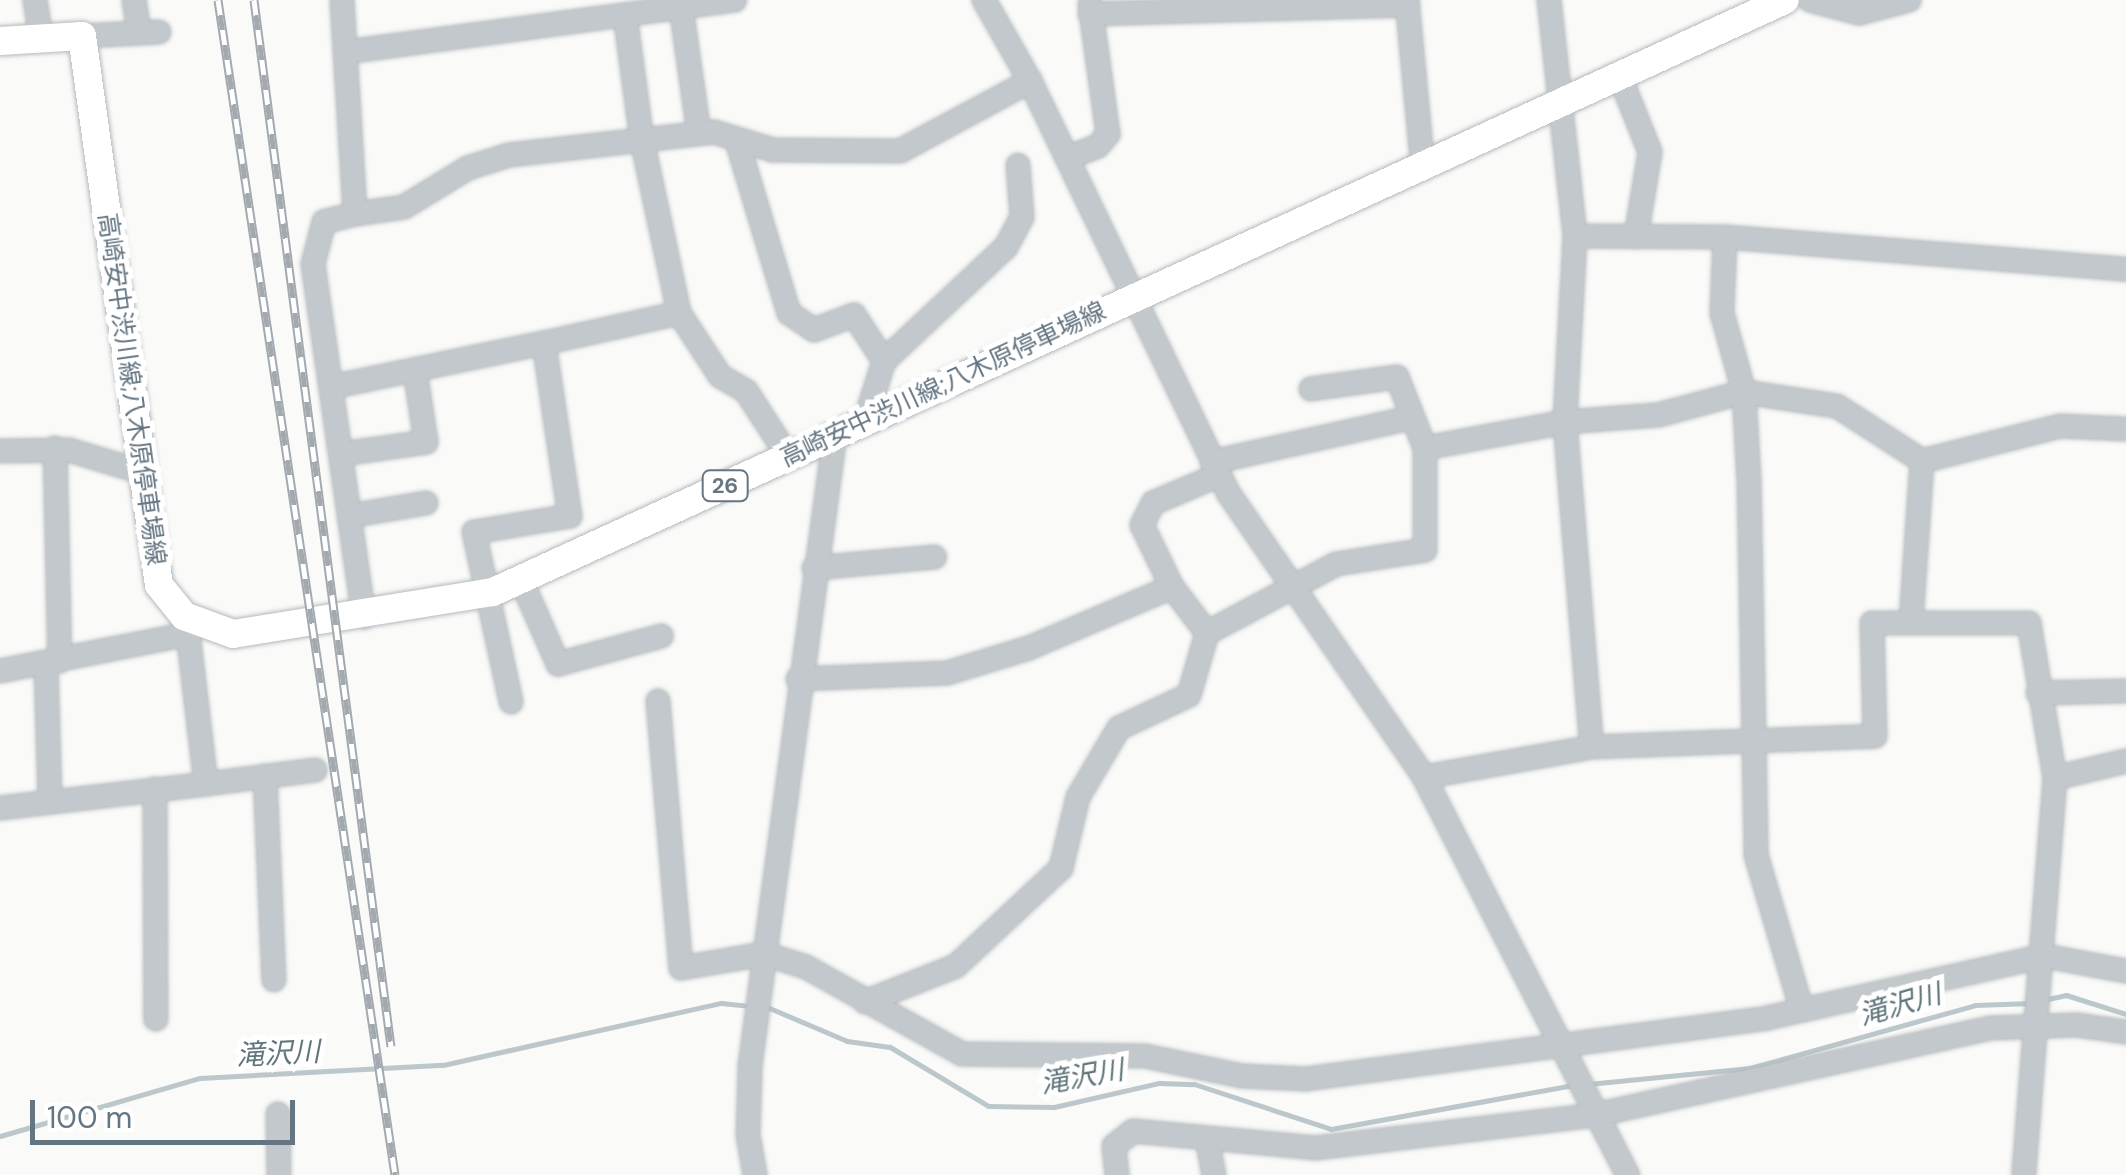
<!DOCTYPE html>
<meta charset="utf-8">
<style>
body{margin:0}
#map{position:relative;width:2126px;height:1175px;overflow:hidden;background:#fafaf8;font-family:"DM Sans","Noto Sans JP",sans-serif}
div>[style]{position:absolute}
[style*='--x']{left:calc(var(--x)*1px);top:calc(var(--y)*1px);width:calc(var(--w)*1px);rotate:calc(var(--a)*1deg)}
.stream>*{height:5px;margin:-2.5px;padding:0 2.5px;transform-origin:2.5px;border-radius:2.5px;background:#bbc7cb}
.roads{filter:drop-shadow(0 0 2px #b5babe) drop-shadow(0 0 2px #b5babe)}
.minor>*{height:22px;margin:-11px;padding:0 11px;transform-origin:11px;border-radius:11px;background:#c3c8cc}
.major>*{height:28px;margin:-14px;padding:0 14px;transform-origin:14px;border-radius:14px;background:#fff}
.rail>*{height:9px;margin-top:-4.5px;transform-origin:0;background:repeating-linear-gradient(90deg,#fff 0 15px,#a2aab0 0 30px);box-sizing:border-box;border-block:2px solid #a2aab0}
span{translate:-50% -50%;white-space:nowrap;text-align:center;line-height:1.15;-webkit-text-stroke:10px #fff;paint-order:stroke}
.shield-label span{padding:2px 8px;background:#fff;border:2px solid;border-radius:8px;-webkit-text-stroke-width:0}
.shield-label{font-size:22px;color:#657683;font-weight:700}
.street-label{font-size:25px;color:#657683}
.water-label{font-size:28px;color:#60757c;font-style:italic}
.scale{position:absolute;left:30px;top:1100px;width:265px;height:45px;box-sizing:border-box;border:5px solid #657683;border-top:0;padding-left:12px;font-size:30px;line-height:35px;white-space:nowrap;color:#657683;-webkit-text-stroke:8px #fff;paint-order:stroke}
</style>
<div id="map">
<div class="stream">
<i style="--x:2043;--y:1000;--w:24;--a:-12"></i>
<i style="--x:2066;--y:995;--w:63;--a:17.6"></i>
<i style="--x:767;--y:1007;--w:87;--a:23"></i>
<i style="--x:847;--y:1041;--w:43;--a:7.9"></i>
<i style="--x:890;--y:1047;--w:114;--a:31"></i>
<i style="--x:988;--y:1106;--w:66;--a:0.9"></i>
<i style="--x:1054;--y:1107;--w:108;--a:-12.9"></i>
<i style="--x:1159;--y:1083;--w:35;--a:2"></i>
<i style="--x:1194;--y:1084;--w:144;--a:18.2"></i>
<i style="--x:1331;--y:1129;--w:245;--a:-10.3"></i>
<i style="--x:1588;--y:1084;--w:163;--a:-5.6"></i>
<i style="--x:1750;--y:1068;--w:234;--a:-15.6"></i>
<i style="--x:1975;--y:1005;--w:57;--a:-2"></i>
<i style="--x:0;--y:1136;--w:208;--a:-16.2"></i>
<i style="--x:200;--y:1078;--w:243;--a:-3.1"></i>
<i style="--x:443;--y:1065;--w:285;--a:-12.6"></i>
<i style="--x:721;--y:1003;--w:30;--a:6"></i>
</div>
<div class="roads">
<div class="minor">
<i style="--x:35;--y:0;--w:39;--a:81"></i>
<i style="--x:134;--y:0;--w:33;--a:81"></i>
<i style="--x:342;--y:0;--w:214;--a:86.5"></i>
<i style="--x:355;--y:214;--w:32;--a:166"></i>
<i style="--x:324;--y:222;--w:43;--a:104.7"></i>
<i style="--x:313;--y:264;--w:357;--a:81.8"></i>
<i style="--x:984;--y:0;--w:93;--a:60.4"></i>
<i style="--x:1030;--y:81;--w:458;--a:64.3"></i>
<i style="--x:1229;--y:494;--w:344;--a:55.4"></i>
<i style="--x:1424;--y:777;--w:447;--a:62.9"></i>
<i style="--x:1407;--y:0;--w:170;--a:84.6"></i>
<i style="--x:1549;--y:0;--w:237;--a:83.7"></i>
<i style="--x:1575;--y:236;--w:150;--a:0.4"></i>
<i style="--x:1725;--y:237;--w:402;--a:4.6"></i>
<i style="--x:1810;--y:0;--w:51;--a:14.9"></i>
<i style="--x:1859;--y:13;--w:52;--a:-14.6"></i>
<i style="--x:681;--y:7;--w:127;--a:81.9"></i>
<i style="--x:1090;--y:14;--w:318;--a:-1.6"></i>
<i style="--x:625;--y:15;--w:126;--a:82.3"></i>
<i style="--x:642;--y:140;--w:177;--a:77.9"></i>
<i style="--x:679;--y:313;--w:75;--a:56.9"></i>
<i style="--x:720;--y:376;--w:30;--a:30"></i>
<i style="--x:746;--y:391;--w:77;--a:57.1"></i>
<i style="--x:82;--y:36;--w:77;--a:-3"></i>
<i style="--x:346;--y:52;--w:392;--a:-7.6"></i>
<i style="--x:1620;--y:77;--w:81;--a:68.2"></i>
<i style="--x:1650;--y:152;--w:86;--a:99.4"></i>
<i style="--x:737;--y:141;--w:180;--a:73.2"></i>
<i style="--x:789;--y:313;--w:30;--a:34"></i>
<i style="--x:814;--y:330;--w:43;--a:-20.6"></i>
<i style="--x:854;--y:315;--w:55;--a:56.9"></i>
<i style="--x:884;--y:361;--w:63;--a:107.6"></i>
<i style="--x:1067;--y:158;--w:33;--a:-21"></i>
<i style="--x:1098;--y:146;--w:16;--a:-50"></i>
<i style="--x:1108;--y:134;--w:131;--a:-97.9"></i>
<i style="--x:355;--y:214;--w:49;--a:-8.1"></i>
<i style="--x:404;--y:207;--w:75;--a:-31.4"></i>
<i style="--x:468;--y:168;--w:43;--a:-17.6"></i>
<i style="--x:509;--y:155;--w:206;--a:-6.4"></i>
<i style="--x:714;--y:132;--w:62;--a:17"></i>
<i style="--x:773;--y:150;--w:127;--a:0.5"></i>
<i style="--x:900;--y:151;--w:148;--a:-28.3"></i>
<i style="--x:1575;--y:236;--w:186;--a:93.1"></i>
<i style="--x:1565;--y:422;--w:326;--a:85.3"></i>
<i style="--x:1725;--y:237;--w:76;--a:92.3"></i>
<i style="--x:1722;--y:313;--w:82;--a:74.4"></i>
<i style="--x:1744;--y:392;--w:89;--a:86.8"></i>
<i style="--x:1749;--y:481;--w:374;--a:88.9"></i>
<i style="--x:1756;--y:855;--w:159;--a:73.5"></i>
<i style="--x:544;--y:343;--w:138;--a:-12.5"></i>
<i style="--x:884;--y:361;--w:167;--a:-43.1"></i>
<i style="--x:1006;--y:247;--w:34;--a:-62"></i>
<i style="--x:1022;--y:217;--w:52;--a:-94.4"></i>
<i style="--x:331;--y:387;--w:217;--a:-11.7"></i>
<i style="--x:544;--y:343;--w:175;--a:81.5"></i>
<i style="--x:570;--y:516;--w:97;--a:170.5"></i>
<i style="--x:474;--y:532;--w:174;--a:77.7"></i>
<i style="--x:55;--y:448;--w:213;--a:88.7"></i>
<i style="--x:1425;--y:448;--w:142;--a:-10.5"></i>
<i style="--x:1565;--y:422;--w:93;--a:-4.3"></i>
<i style="--x:1658;--y:415;--w:89;--a:-15"></i>
<i style="--x:1744;--y:392;--w:94;--a:8.6"></i>
<i style="--x:1837;--y:406;--w:101;--a:32.9"></i>
<i style="--x:1922;--y:461;--w:162;--a:93.9"></i>
<i style="--x:1911;--y:623;--w:118;--a:0"></i>
<i style="--x:2029;--y:623;--w:157;--a:80.5"></i>
<i style="--x:2055;--y:778;--w:398;--a:94.5"></i>
<i style="--x:0;--y:451;--w:69;--a:-0.8"></i>
<i style="--x:69;--y:450;--w:76;--a:16.8"></i>
<i style="--x:341;--y:454;--w:86;--a:-8"></i>
<i style="--x:426;--y:442;--w:73;--a:-98.7"></i>
<i style="--x:1922;--y:461;--w:142;--a:-14.2"></i>
<i style="--x:2060;--y:426;--w:66;--a:2.6"></i>
<i style="--x:1212;--y:462;--w:203;--a:-12.5"></i>
<i style="--x:349;--y:516;--w:78;--a:-9.6"></i>
<i style="--x:814;--y:568;--w:121;--a:-5.2"></i>
<i style="--x:521;--y:580;--w:92;--a:66.2"></i>
<i style="--x:558;--y:664;--w:107;--a:-15.2"></i>
<i style="--x:1172;--y:587;--w:69;--a:-115.8"></i>
<i style="--x:1142;--y:525;--w:25;--a:-63"></i>
<i style="--x:1153;--y:503;--w:72;--a:-23"></i>
<i style="--x:46;--y:666;--w:134;--a:88.3"></i>
<i style="--x:0;--y:671;--w:192;--a:-11.1"></i>
<i style="--x:188;--y:634;--w:13;--a:-61"></i>
<i style="--x:798;--y:679;--w:149;--a:-2.3"></i>
<i style="--x:947;--y:673;--w:86;--a:-17"></i>
<i style="--x:1029;--y:648;--w:155;--a:-23.1"></i>
<i style="--x:1172;--y:587;--w:58;--a:52.7"></i>
<i style="--x:2038;--y:693;--w:88;--a:-1.3"></i>
<i style="--x:658;--y:701;--w:268;--a:85.1"></i>
<i style="--x:681;--y:968;--w:85;--a:-9.5"></i>
<i style="--x:765;--y:954;--w:43;--a:17.6"></i>
<i style="--x:806;--y:967;--w:179;--a:29.1"></i>
<i style="--x:962;--y:1054;--w:183;--a:0.6"></i>
<i style="--x:1145;--y:1056;--w:99;--a:11.7"></i>
<i style="--x:1242;--y:1076;--w:64;--a:2.7"></i>
<i style="--x:1306;--y:1079;--w:465;--a:-7.5"></i>
<i style="--x:1767;--y:1018;--w:285;--a:-12.6"></i>
<i style="--x:2045;--y:956;--w:82;--a:10.5"></i>
<i style="--x:265;--y:776;--w:204;--a:87.5"></i>
<i style="--x:1424;--y:777;--w:171;--a:-10.1"></i>
<i style="--x:1592;--y:747;--w:283;--a:-2.2"></i>
<i style="--x:1875;--y:736;--w:113;--a:-91.5"></i>
<i style="--x:1872;--y:623;--w:39;--a:0"></i>
<i style="--x:2055;--y:778;--w:73;--a:-13.5"></i>
<i style="--x:206;--y:784;--w:110;--a:-7.3"></i>
<i style="--x:155;--y:789;--w:230;--a:89.8"></i>
<i style="--x:0;--y:808;--w:207;--a:-6.6"></i>
<i style="--x:206;--y:784;--w:151;--a:-96.8"></i>
<i style="--x:865;--y:1002;--w:98;--a:-21.6"></i>
<i style="--x:956;--y:966;--w:144;--a:-43"></i>
<i style="--x:1061;--y:868;--w:73;--a:-76.5"></i>
<i style="--x:1078;--y:797;--w:80;--a:-59.3"></i>
<i style="--x:1119;--y:728;--w:77;--a:-25.2"></i>
<i style="--x:1189;--y:695;--w:65;--a:-73.8"></i>
<i style="--x:1207;--y:633;--w:146;--a:-28.1"></i>
<i style="--x:1336;--y:564;--w:90;--a:-8.9"></i>
<i style="--x:1425;--y:550;--w:102;--a:-90"></i>
<i style="--x:1425;--y:448;--w:76;--a:-111.5"></i>
<i style="--x:1397;--y:377;--w:87;--a:172.1"></i>
<i style="--x:278;--y:1114;--w:61;--a:89.1"></i>
<i style="--x:1207;--y:1139;--w:37;--a:79"></i>
<i style="--x:755;--y:1175;--w:41;--a:-99.9"></i>
<i style="--x:748;--y:1135;--w:69;--a:-88.3"></i>
<i style="--x:750;--y:1066;--w:638;--a:-82.34"></i>
<i style="--x:1117;--y:1175;--w:29;--a:-96"></i>
<i style="--x:1114;--y:1146;--w:24;--a:-38"></i>
<i style="--x:1133;--y:1131;--w:183;--a:5.3"></i>
<i style="--x:1315;--y:1148;--w:282;--a:-6.7"></i>
<i style="--x:1595;--y:1115;--w:405;--a:-12.4"></i>
<i style="--x:1991;--y:1028;--w:86;--a:-2"></i>
<i style="--x:2077;--y:1025;--w:49;--a:8.1"></i>
</div>
<div class="major">
<i style="--x:0;--y:41;--w:82;--a:-3.5"></i>
<i style="--x:82;--y:36;--w:554;--a:82.02"></i>
<i style="--x:159;--y:585;--w:40;--a:51"></i>
<i style="--x:184;--y:616;--w:52;--a:20.2"></i>
<i style="--x:233;--y:634;--w:263;--a:-9.2"></i>
<i style="--x:493;--y:592;--w:1421;--a:-24.62"></i>
</div>
</div>
<div class="rail">
<i style="--x:218;--y:0;--w:1188;--a:81.43"></i>
<i style="--x:254;--y:0;--w:1055;--a:82.54"></i>
</div>
<div class="shield-label">
<span style="left:725px;top:486px">26</span>
</div>
<div class="street-label">
<span style="left:943px;top:385px;rotate:-25deg">高崎安中渋川線;八木原停車場線</span>
<span style="left:131px;top:389px;rotate:82deg">高崎安中渋川線;八木原停車場線</span>
</div>
<div class="water-label">
<span style="left:1900px;top:1005px;rotate:-16deg">滝沢川</span>
<span style="left:278px;top:1054px;rotate:-3deg">滝沢川</span>
<span style="left:1082px;top:1077px;rotate:-10deg">滝沢川</span>
</div>
<div class="scale">100 m</div>
</div>
